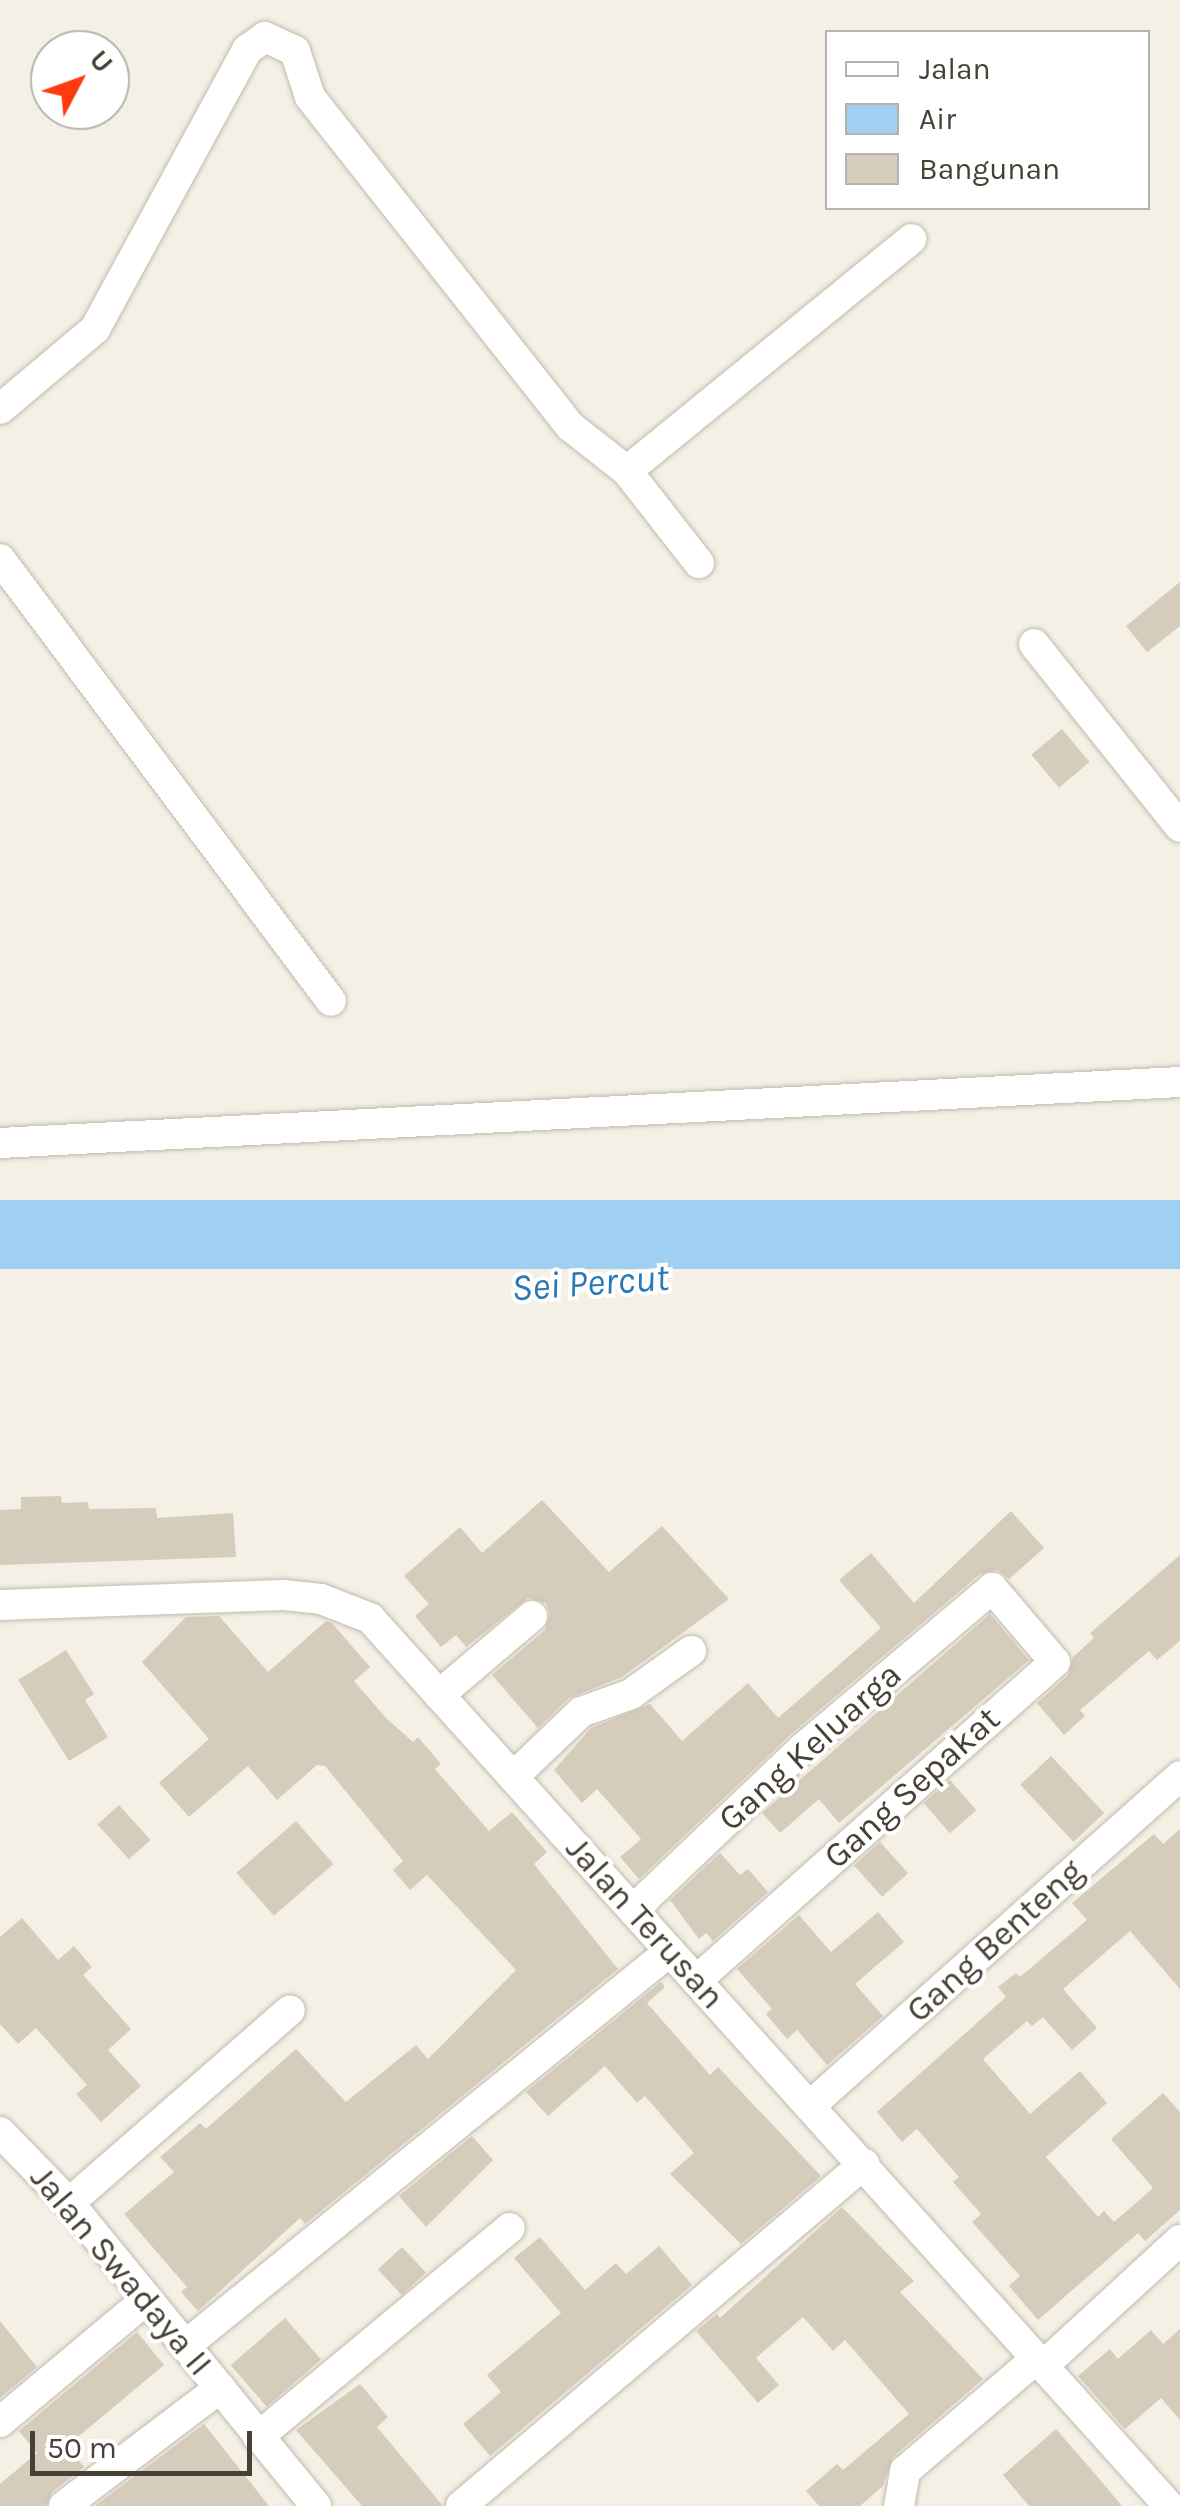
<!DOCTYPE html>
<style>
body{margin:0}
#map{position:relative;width:1180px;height:2506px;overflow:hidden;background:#f4f0e6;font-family:Karla,sans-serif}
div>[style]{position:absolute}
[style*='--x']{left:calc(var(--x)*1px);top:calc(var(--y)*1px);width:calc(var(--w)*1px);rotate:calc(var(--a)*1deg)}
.water>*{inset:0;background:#9fcff3;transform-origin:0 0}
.building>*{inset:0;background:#d6ccbb;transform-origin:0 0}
.roads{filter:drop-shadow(0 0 2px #c2bbab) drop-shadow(0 0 2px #c2bbab)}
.minor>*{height:30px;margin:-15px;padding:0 15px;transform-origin:15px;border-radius:15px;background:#fff}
span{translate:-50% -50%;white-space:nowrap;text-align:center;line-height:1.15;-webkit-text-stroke:8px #fff;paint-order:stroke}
.street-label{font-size:35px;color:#464035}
.water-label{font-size:38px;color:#2a78b6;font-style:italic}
.legend{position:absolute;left:825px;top:30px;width:325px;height:180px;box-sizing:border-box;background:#fff;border:2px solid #b5b3ae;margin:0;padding:12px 18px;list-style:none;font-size:30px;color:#464035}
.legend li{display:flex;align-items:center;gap:20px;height:50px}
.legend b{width:50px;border:2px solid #b5b3ae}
.north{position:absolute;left:30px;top:30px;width:100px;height:100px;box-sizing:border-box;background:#fff;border:2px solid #b5b3ae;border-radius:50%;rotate:49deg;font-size:28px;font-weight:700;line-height:40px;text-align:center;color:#464035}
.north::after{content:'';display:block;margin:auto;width:35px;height:45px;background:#ff3a11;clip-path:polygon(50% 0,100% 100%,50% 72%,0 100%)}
.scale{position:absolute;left:30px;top:2431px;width:222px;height:45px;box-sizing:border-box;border:5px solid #464035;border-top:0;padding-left:12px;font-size:30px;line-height:35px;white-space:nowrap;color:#464035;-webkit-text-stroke:8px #fff;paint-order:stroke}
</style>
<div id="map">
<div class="water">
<i style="left:1180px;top:1200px;width:69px;height:1182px;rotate:90deg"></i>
</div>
<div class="building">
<i style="clip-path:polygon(1180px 582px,1180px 626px,1147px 652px,1126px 626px)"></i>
<i style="left:1062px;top:729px;width:43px;height:40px;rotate:50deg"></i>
<i style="clip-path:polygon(61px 1496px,62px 1503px,88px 1502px,89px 1509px,156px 1508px,157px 1518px,233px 1513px,236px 1557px,0 1565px,0 1510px,21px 1509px,21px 1497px)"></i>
<i style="clip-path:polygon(542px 1500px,609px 1572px,662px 1526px,729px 1599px,622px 1677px,569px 1698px,538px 1728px,492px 1675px,545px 1630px,550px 1614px,546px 1603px,528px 1598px,466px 1647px,456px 1635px,441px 1647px,415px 1616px,429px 1604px,404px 1576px,460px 1527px,482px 1553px)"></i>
<i style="clip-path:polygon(1011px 1511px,1044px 1548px,1009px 1579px,997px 1570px,980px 1574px,791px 1734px,639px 1879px,620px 1857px,641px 1839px,597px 1789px,582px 1803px,554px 1770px,591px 1728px,650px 1704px,682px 1741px,748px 1683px,778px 1718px,881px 1628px,839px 1580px,871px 1553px,914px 1603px)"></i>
<i style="clip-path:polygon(1180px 1555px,1180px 1641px,1157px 1660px,1149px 1651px,1080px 1710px,1085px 1716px,1064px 1735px,1037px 1703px,1068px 1675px,1073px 1657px,1094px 1638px,1090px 1633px)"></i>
<i style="clip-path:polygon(990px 1614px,1029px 1660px,839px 1823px,819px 1799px,780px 1833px,762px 1813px)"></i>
<i style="clip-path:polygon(219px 1616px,268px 1672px,326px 1621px,332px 1623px,370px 1667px,354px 1681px,386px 1718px,413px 1742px,418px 1737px,441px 1764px,435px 1769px,489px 1831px,512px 1812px,547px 1852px,534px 1864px,618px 1969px,305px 2224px,300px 2218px,198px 2311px,181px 2292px,187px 2287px,124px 2214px,174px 2172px,160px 2157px,200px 2123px,206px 2129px,296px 2049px,346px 2102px,416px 2045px,428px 2059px,516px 1970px,427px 1875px,410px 1890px,393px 1870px,403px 1861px,325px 1766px,317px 1765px,277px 1800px,248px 1766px,189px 1817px,159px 1783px,209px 1739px,142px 1662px,186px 1617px)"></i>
<i style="clip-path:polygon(66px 1650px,94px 1694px,85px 1700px,108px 1737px,69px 1761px,18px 1680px)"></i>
<i style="left:1051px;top:1756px;width:78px;height:42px;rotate:47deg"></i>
<i style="left:950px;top:1780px;width:40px;height:35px;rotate:49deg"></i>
<i style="left:119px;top:1805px;width:47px;height:29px;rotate:48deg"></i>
<i style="left:296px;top:1821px;width:57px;height:79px;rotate:49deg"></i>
<i style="clip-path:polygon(1180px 1829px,1180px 1989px,1130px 1931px,1063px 1989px,1097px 2028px,1072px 2050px,1043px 2017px,1032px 2026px,1027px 2021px,983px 2059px,1030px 2114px,1080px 2071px,1107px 2103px,1046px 2157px,1098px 2217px,1104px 2211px,1114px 2222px,1153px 2188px,1111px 2139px,1163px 2093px,1180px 2112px,1180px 2210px,1145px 2241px,1138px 2233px,1038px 2320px,1009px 2286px,1020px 2276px,972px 2222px,981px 2214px,953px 2182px,959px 2177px,917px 2129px,902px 2142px,877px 2112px,1006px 1997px,998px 1987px,1016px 1973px,1020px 1977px,1087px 1920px,1072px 1903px,1154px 1834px,1163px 1844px)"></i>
<i style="left:880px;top:1842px;width:42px;height:35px;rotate:48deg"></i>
<i style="clip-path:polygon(720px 1853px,740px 1875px,748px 1869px,768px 1892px,713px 1941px,706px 1933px,699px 1939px,670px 1900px)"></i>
<i style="clip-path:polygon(878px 1912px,904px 1942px,855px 1984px,883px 2016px,827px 2065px,797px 2030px,787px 2039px,766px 2014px,772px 2009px,737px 1969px,799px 1915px,831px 1952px)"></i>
<i style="clip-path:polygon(22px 1918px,58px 1960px,74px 1946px,92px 1967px,83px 1975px,131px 2029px,108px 2050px,141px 2086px,101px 2122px,76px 2094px,87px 2085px,36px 2028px,18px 2044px,0 2024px,0 1937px)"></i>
<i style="clip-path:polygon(661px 1982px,665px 1987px,647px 2003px,710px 2075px,718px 2067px,821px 2176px,741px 2244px,670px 2174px,694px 2153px,645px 2096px,637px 2103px,605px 2066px,548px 2116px,526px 2092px)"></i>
<i style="clip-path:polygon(472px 2136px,493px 2160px,426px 2227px,399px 2196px)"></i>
<i style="clip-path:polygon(842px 2207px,914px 2281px,900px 2292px,983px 2379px,893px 2457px,883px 2486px,860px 2506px,819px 2506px,806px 2491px,837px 2464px,843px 2470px,909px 2414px,845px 2340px,833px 2351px,803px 2317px,756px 2358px,779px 2385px,758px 2403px,696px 2331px,717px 2314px,720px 2318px)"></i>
<i style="clip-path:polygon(540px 2237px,585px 2290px,616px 2263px,626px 2274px,659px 2246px,692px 2285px,490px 2456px,463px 2424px,501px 2392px,487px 2375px,561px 2313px,514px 2258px)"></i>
<i style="left:402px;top:2247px;width:35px;height:33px;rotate:47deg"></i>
<i style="left:285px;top:2318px;width:55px;height:72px;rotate:49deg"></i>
<i style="clip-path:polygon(0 2321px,37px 2367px,0 2398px)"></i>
<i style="clip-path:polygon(1180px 2329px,1180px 2420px,1161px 2398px,1125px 2429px,1078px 2376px,1110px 2349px,1118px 2359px,1151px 2330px,1163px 2344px)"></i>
<i style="clip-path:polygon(137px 2332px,164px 2365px,67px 2446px,84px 2467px,52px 2492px,46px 2506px,0 2506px,0 2484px,37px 2453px,19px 2431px)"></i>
<i style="clip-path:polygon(360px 2384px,388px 2417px,377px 2427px,443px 2506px,362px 2506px,296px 2430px)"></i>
<i style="clip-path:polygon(204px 2424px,269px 2506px,95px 2506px)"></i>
<i style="clip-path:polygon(1056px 2429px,1096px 2475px,1122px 2506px,1029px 2506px,1003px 2475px)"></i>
</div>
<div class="roads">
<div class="minor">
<i style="--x:0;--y:409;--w:124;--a:-40.1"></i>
<i style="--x:95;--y:329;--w:318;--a:-61.4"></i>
<i style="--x:247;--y:50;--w:22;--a:-36"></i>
<i style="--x:265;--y:37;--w:33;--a:25"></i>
<i style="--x:295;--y:51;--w:48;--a:71.9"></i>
<i style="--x:310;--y:97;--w:421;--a:51.7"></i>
<i style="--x:571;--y:427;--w:71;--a:38.2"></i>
<i style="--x:627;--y:471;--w:117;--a:52"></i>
<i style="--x:627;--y:471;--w:367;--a:-39.2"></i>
<i style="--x:0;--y:559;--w:552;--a:53.17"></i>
<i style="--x:1034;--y:644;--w:234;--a:51.4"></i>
<i style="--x:0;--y:1143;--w:1182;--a:-2.96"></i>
<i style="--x:0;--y:1605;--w:284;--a:-2"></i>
<i style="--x:284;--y:1595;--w:37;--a:6"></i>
<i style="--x:321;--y:1599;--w:53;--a:21.2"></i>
<i style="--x:370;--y:1618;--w:1195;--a:48.02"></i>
<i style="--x:439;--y:1695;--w:122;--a:-40.3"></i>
<i style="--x:513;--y:1777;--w:94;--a:-43.7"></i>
<i style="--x:581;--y:1712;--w:53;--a:-19.8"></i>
<i style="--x:631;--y:1694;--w:74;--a:-35.6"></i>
<i style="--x:633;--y:1910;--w:235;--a:-43.6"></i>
<i style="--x:803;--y:1748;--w:248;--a:-40.2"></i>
<i style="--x:992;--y:1588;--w:97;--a:49.6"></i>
<i style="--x:1055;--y:1662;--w:480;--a:138.4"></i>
<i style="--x:811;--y:2105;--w:494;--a:-41.7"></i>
<i style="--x:0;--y:2132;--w:99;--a:45.8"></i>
<i style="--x:69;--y:2203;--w:391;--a:50.8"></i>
<i style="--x:69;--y:2203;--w:293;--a:-41.1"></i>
<i style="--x:186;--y:2345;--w:624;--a:-39.15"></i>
<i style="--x:1043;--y:2366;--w:186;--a:-42.6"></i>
<i style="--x:0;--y:2422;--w:192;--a:-39.9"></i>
<i style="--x:258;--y:2437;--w:327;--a:-39.7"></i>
<i style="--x:64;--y:2506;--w:196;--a:-37.1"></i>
<i style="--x:461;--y:2506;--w:529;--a:-40.32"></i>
<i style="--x:899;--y:2506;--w:36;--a:-80"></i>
<i style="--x:905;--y:2471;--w:174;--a:-40.6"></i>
</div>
</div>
<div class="street-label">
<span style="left:810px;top:1747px;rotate:-42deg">Gang Keluarga</span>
<span style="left:912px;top:1788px;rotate:-42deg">Gang Sepakat</span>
<span style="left:645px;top:1923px;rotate:48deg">Jalan Terusan</span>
<span style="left:995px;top:1941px;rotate:-42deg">Gang Benteng</span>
<span style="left:121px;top:2271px;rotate:50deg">Jalan Swadaya II</span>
</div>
<div class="water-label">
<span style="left:590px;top:1283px;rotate:-4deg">Sei Percut</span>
</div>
<ul class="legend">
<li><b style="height:12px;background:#fff"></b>Jalan</li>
<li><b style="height:28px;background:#9fcff3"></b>Air</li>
<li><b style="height:28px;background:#d6ccbb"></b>Bangunan</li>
</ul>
<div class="north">U</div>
<div class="scale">50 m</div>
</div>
